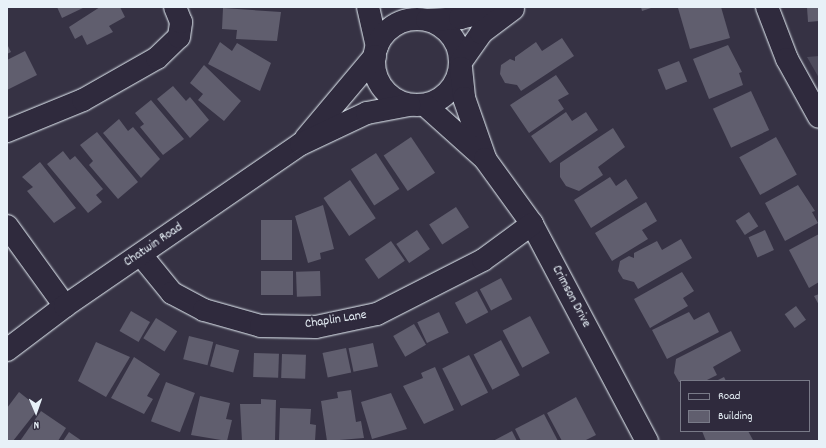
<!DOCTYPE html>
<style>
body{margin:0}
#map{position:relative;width:826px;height:448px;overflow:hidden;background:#363244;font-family:Dekko,sans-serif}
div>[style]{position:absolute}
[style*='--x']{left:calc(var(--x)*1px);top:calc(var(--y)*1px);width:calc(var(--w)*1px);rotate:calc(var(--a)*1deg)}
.green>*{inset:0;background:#4d4b5c}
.building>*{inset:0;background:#605e6e;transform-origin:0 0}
.roads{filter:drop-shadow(0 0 1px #e8f1f8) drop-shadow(0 0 1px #e8f1f8)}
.minor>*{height:22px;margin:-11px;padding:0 11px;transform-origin:11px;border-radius:11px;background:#2f2a3d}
.minor>.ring{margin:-11px;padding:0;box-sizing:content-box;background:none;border:22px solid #2f2a3d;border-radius:50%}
span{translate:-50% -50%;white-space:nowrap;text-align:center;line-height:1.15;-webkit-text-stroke:3.5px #2f2a3d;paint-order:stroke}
.street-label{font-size:13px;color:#e8f1f8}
.frame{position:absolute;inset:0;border:8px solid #e8f1f8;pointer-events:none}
.legend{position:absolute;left:680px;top:380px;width:130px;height:52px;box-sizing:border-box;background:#2f2a3d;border:1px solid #797a88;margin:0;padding:5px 7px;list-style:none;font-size:12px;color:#e8f1f8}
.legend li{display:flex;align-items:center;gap:8px;height:20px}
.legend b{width:20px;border:1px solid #797a88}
.north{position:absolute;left:16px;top:392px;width:40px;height:40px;-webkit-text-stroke:3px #2f2a3d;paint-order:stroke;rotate:178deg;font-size:11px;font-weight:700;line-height:16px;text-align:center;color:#e8f1f8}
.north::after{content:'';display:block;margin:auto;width:14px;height:18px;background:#e8f1f8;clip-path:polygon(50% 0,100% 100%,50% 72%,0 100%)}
</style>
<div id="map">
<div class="green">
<i style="clip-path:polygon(819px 56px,819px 78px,807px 57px)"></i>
</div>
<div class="building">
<i style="clip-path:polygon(57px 7px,85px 7px,62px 18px)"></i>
<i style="clip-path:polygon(100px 7px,120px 7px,125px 17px,109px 26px,113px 32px,87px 45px,82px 35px,75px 39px,69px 27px)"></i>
<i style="clip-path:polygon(641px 7px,654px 7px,642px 11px)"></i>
<i style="clip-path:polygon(721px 7px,730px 38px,690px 49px,678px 8px)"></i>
<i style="clip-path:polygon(807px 7px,819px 7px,819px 21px,808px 22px)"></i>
<i style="clip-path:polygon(223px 8px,281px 12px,277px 41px,236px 39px,237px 30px,222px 29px)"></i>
<i style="clip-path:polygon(562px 38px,574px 56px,521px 91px,517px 85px,505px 83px,500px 74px,501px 65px,510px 59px,515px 61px,515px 57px,536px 42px,542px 51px)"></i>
<i style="clip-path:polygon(220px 42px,232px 51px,237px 43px,271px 63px,260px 91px,208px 64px)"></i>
<i style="clip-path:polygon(7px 44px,11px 52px,7px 54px)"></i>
<i style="clip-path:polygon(728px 45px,742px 72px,739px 73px,743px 85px,709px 99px,693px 59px)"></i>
<i style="clip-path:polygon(25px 51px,37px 75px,7px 90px,7px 60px)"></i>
<i style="left:679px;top:61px;width:22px;height:23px;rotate:68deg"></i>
<i style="clip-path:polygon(204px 65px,241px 101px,224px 121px,198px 100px,203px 94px,190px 83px)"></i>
<i style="clip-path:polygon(556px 75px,569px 94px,558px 100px,564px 109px,529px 133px,510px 105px)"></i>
<i style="clip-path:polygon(173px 86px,186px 101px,190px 97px,209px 120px,190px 138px,157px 99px)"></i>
<i style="left:751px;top:91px;width:43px;height:42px;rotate:65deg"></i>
<i style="clip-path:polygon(151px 100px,184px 139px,163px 155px,140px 127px,144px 124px,135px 113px)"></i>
<i style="clip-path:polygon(566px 112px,572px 121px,586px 112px,598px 130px,550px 163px,531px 136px)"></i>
<i style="clip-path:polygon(119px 119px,128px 131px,133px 127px,160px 159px,141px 178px,103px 133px)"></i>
<i style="clip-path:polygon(613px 128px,625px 147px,598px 167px,603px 175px,579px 191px,566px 186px,560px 177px,560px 163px)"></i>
<i style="clip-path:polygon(97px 132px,138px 182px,118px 199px,89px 165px,93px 161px,80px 145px)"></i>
<i style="left:411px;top:137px;width:43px;height:33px;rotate:56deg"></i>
<i style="left:776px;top:137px;width:43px;height:42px;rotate:61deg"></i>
<i style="clip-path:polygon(63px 151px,70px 160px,75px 156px,103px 189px,96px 195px,102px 202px,88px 213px,47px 164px)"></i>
<i style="left:376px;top:153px;width:43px;height:30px;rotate:57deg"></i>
<i style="clip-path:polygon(40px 162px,76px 208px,54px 223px,27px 191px,33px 187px,22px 177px)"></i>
<i style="clip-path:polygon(610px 177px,616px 186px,626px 179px,638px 198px,591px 228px,574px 200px)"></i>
<i style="left:350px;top:180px;width:46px;height:32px;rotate:56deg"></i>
<i style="clip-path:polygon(798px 185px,815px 211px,812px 212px,818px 223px,785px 241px,765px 203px)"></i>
<i style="clip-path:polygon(646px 202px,657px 221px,642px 230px,648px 239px,612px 261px,595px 233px)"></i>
<i style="clip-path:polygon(323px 205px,334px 249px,320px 253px,321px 259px,308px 263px,295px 216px)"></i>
<i style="left:456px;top:207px;width:24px;height:32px;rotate:57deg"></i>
<i style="left:749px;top:212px;width:17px;height:16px;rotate:57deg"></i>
<i style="left:261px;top:220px;width:31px;height:40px"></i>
<i style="left:417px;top:230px;width:23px;height:25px;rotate:56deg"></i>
<i style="left:765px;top:230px;width:22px;height:18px;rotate:66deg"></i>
<i style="clip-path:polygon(819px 234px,819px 282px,809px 288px,789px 250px)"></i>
<i style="clip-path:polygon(681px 239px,692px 258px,638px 289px,634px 282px,623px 279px,618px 271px,620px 261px,629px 256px,634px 258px,634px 253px,657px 241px,662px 250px)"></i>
<i style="left:391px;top:241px;width:24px;height:32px;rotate:55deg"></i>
<i style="left:293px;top:271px;width:24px;height:32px;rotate:90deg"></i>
<i style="left:320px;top:271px;width:25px;height:24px;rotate:88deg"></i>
<i style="clip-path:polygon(682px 272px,694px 291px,683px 298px,688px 306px,650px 328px,634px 299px)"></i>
<i style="left:501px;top:278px;width:24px;height:24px;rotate:62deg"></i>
<i style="left:477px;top:291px;width:24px;height:25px;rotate:62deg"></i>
<i style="clip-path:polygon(819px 294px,819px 305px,814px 296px)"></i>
<i style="left:796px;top:306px;width:17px;height:14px;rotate:54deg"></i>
<i style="left:131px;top:311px;width:22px;height:23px;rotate:30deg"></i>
<i style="left:439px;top:312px;width:23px;height:24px;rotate:65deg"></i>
<i style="clip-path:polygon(689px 312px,694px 320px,709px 312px,719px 332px,667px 359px,652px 330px)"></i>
<i style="left:530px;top:316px;width:42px;height:31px;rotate:62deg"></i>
<i style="left:156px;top:318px;width:25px;height:24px;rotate:32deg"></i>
<i style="left:414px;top:324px;width:24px;height:24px;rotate:60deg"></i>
<i style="clip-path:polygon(731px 331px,741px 351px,713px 367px,717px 375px,705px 381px,679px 382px,674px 373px,676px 359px)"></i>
<i style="left:189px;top:336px;width:25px;height:24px;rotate:14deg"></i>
<i style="left:501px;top:340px;width:40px;height:31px;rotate:62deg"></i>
<i style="clip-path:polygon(96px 342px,130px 357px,106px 397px,78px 381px)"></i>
<i style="left:373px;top:343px;width:24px;height:25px;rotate:78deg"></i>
<i style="left:216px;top:344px;width:24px;height:23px;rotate:15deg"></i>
<i style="left:346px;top:348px;width:25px;height:24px;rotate:78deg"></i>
<i style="left:254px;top:353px;width:25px;height:24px;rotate:2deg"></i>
<i style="left:282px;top:354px;width:24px;height:24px;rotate:2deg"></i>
<i style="left:469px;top:355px;width:42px;height:30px;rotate:63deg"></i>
<i style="clip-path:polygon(134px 357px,160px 374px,147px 396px,153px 399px,144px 414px,111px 398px)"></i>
<i style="clip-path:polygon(435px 367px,454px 410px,424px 424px,403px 386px,423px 378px,421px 373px)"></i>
<i style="clip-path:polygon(724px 377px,726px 381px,716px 381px)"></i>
<i style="left:166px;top:382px;width:31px;height:42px;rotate:21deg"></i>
<i style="clip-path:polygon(351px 390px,356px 422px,361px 421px,364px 438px,327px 441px,321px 401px,338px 398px,337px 392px)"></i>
<i style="clip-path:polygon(19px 392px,39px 408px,13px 441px,7px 441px,7px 408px)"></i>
<i style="clip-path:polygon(391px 393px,407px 429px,372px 439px,361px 402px)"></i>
<i style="clip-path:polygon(200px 396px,230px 403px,226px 419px,232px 420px,227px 441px,191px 435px)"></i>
<i style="clip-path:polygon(576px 397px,596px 435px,584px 441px,562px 441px,547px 413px)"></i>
<i style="clip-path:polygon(261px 399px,276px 400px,275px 441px,242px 441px,240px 404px,261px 404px)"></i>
<i style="clip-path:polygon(280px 408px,311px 409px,310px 424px,316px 425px,315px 441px,279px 441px)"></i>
<i style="clip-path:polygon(41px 411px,66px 428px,58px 441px,20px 441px)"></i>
<i style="clip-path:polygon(544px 414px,558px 441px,521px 441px,515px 429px)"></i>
<i style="clip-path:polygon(512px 431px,517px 441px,493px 441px)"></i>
<i style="clip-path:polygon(702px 431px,748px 431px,753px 440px,706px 441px)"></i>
<i style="clip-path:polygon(69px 432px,82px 441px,63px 441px)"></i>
</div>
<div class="roads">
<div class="minor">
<i style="--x:368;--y:7;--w:41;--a:77.3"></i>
<i style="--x:767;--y:7;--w:56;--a:69"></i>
<i style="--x:787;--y:59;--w:66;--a:61.1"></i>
<i class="ring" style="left:374px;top:19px;width:64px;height:64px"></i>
<i style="--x:427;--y:20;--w:33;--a:-3"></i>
<i style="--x:460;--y:18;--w:49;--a:-12.9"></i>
<i style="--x:461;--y:62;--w:35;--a:-55"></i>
<i style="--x:481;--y:33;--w:40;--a:-37"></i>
<i style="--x:461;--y:68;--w:30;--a:84"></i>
<i style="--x:464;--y:98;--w:64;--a:70.7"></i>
<i style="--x:425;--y:105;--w:81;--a:42"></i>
<i style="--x:485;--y:159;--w:80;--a:54.1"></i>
<i style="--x:532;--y:224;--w:246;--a:62.1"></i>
<i style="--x:7;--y:131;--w:82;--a:-22.2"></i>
<i style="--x:83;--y:100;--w:85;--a:-29.6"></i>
<i style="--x:157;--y:58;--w:30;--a:-44"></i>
<i style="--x:179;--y:37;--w:15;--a:-82"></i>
<i style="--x:181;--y:22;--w:16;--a:-112"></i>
<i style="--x:306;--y:138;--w:107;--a:-49.9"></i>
<i style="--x:7;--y:226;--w:99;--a:54.1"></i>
<i style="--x:141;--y:255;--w:49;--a:50.8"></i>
<i style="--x:172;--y:293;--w:36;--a:28"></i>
<i style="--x:204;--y:310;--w:59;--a:15.7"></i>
<i style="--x:261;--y:326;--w:55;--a:1"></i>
<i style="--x:316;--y:327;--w:62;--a:-12"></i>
<i style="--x:377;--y:314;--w:119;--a:-27"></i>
<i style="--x:483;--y:260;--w:61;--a:-36.3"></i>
<i style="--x:7;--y:350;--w:73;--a:-37.2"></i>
<i style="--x:65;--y:306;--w:286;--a:-34.5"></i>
<i style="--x:301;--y:144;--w:73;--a:-25.2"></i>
<i style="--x:367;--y:113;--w:43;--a:-10.8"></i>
</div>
</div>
<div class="street-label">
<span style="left:154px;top:246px;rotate:-34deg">Chatwin Road</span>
<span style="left:570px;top:297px;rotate:62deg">Crimson Drive</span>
<span style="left:336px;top:321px;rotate:-9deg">Chaplin Lane</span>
</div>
<div class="frame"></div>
<ul class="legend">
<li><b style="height:5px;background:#2f2a3d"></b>Road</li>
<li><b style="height:11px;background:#605e6e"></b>Building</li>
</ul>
<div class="north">N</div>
</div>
